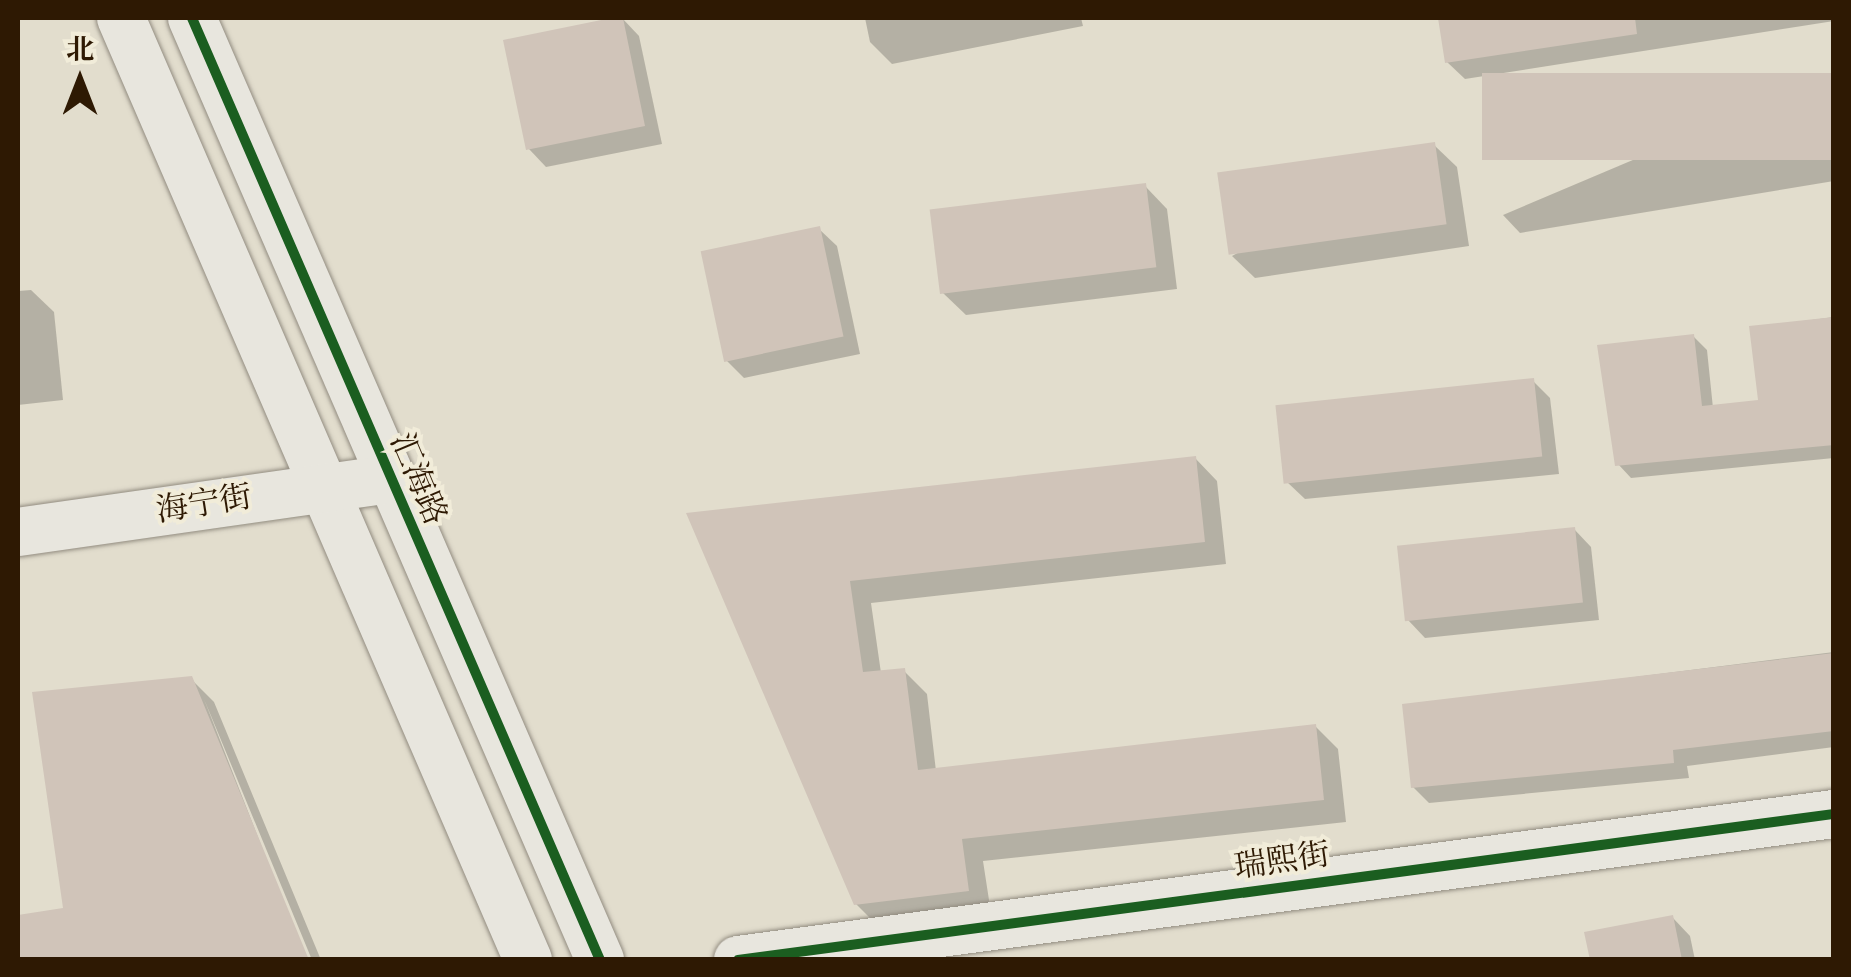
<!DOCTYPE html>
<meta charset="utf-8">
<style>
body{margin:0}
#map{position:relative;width:1851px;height:977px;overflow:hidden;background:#e2ddcd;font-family:"IM FELL French Canon","Noto Serif SC",serif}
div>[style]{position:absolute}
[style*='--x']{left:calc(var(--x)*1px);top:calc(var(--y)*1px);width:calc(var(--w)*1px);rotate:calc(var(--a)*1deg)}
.shadow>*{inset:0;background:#0003}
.building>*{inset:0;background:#d0c4b9;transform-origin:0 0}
.roads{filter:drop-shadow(0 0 2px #928c80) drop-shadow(0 0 2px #928c80)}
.minor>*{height:48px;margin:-24px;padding:0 24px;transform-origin:24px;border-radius:24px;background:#e8e6de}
.cycleway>*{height:10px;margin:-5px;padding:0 5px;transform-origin:5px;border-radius:5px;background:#1b5e20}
span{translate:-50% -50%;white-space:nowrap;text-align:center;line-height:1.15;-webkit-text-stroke:8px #f1ecd9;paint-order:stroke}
.street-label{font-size:32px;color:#2e1903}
.frame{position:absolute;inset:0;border:20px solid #2e1903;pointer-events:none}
.north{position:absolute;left:30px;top:30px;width:100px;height:100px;-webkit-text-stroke:8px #f1ecd9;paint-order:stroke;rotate:0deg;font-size:28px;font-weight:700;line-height:40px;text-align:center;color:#2e1903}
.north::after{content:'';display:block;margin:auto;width:35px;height:45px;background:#2e1903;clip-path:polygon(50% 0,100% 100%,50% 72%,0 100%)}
</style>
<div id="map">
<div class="shadow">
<i style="clip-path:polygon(622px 18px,639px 36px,662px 144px,546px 167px,529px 149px,506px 42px)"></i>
<i style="clip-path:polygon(865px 18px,1081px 18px,1083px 26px,892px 64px,870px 42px)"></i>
<i style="clip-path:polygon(1440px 18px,1834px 18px,1834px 21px,1465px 79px,1447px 62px)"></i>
<i style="clip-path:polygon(1834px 75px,1834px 181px,1520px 233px,1503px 215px)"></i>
<i style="clip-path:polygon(1434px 145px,1457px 167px,1469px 246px,1255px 278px,1232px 256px)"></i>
<i style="clip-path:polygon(1145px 186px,1167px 209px,1177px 289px,966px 315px,943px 293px)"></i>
<i style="clip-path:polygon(819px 229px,837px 246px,860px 354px,744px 378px,726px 360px)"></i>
<i style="clip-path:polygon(31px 290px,54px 312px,63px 400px,18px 405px,18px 291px)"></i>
<i style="clip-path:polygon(1834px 317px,1834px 458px,1631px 478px,1618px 464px,1694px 337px,1707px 350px,1713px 408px,1761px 402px,1752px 328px)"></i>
<i style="clip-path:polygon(1533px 381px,1550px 398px,1559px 474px,1305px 499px,1287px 482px)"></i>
<i style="clip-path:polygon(1195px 458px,1217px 481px,1226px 564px,871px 603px,881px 673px,904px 671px,927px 694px,936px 771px,1315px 726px,1338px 749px,1346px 822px,983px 861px,991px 913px,879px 927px,856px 904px,690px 515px)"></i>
<i style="clip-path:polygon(1574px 529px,1591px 547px,1599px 620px,1425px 638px,1408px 620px)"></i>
<i style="clip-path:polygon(1834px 652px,1834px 747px,1687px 766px,1689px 778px,1429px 803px,1413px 787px,1405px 706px)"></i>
<i style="clip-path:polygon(191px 679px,214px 702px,321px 960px,312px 960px,204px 699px,306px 960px,18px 960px,18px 917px,65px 911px)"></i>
<i style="clip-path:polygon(1673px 918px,1690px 936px,1695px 960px,1592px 960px)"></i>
</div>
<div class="building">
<i style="clip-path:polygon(611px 18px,623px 18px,645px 126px,526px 150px,503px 40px)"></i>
<i style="clip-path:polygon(1438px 18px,1635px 18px,1637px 34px,1445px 63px)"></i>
<i style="left:1834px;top:73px;width:87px;height:352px;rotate:90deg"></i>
<i style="left:1435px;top:142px;width:83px;height:220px;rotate:82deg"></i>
<i style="left:1146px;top:183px;width:85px;height:218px;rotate:83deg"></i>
<i style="left:820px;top:226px;width:113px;height:122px;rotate:78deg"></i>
<i style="clip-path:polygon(1834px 317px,1834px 445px,1615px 466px,1597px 345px,1694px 334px,1702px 406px,1758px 400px,1749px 326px)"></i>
<i style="left:1534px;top:378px;width:79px;height:260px;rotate:84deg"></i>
<i style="clip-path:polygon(1196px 456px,1205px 542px,850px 581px,863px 672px,905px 668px,918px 770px,1316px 724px,1324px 800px,962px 839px,969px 891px,854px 905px,686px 513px)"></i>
<i style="left:1575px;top:527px;width:76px;height:179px;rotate:84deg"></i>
<i style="clip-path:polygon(1834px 653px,1834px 731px,1673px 750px,1674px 763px,1411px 788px,1402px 704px)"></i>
<i style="clip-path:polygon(192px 676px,309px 960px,18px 960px,18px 915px,63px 908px,32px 692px)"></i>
<i style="clip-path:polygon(1673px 915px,1682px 960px,1590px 960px,1584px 932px)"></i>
</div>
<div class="roads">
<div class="minor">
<i style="--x:121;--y:18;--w:1026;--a:66.63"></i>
<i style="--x:192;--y:18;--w:1027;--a:66.58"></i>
<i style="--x:18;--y:532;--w:377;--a:-8.1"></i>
<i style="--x:738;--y:960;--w:1106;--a:-7.59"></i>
</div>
</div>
<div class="cycleway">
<i style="--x:192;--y:18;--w:1027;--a:66.58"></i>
<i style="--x:738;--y:960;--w:1106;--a:-7.59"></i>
</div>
<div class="street-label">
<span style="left:418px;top:479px;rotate:67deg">汇海路</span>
<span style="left:204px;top:504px;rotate:-9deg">海宁街</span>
<span style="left:1282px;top:861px;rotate:-8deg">瑞熙街</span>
</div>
<div class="frame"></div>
<div class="north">北</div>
</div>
